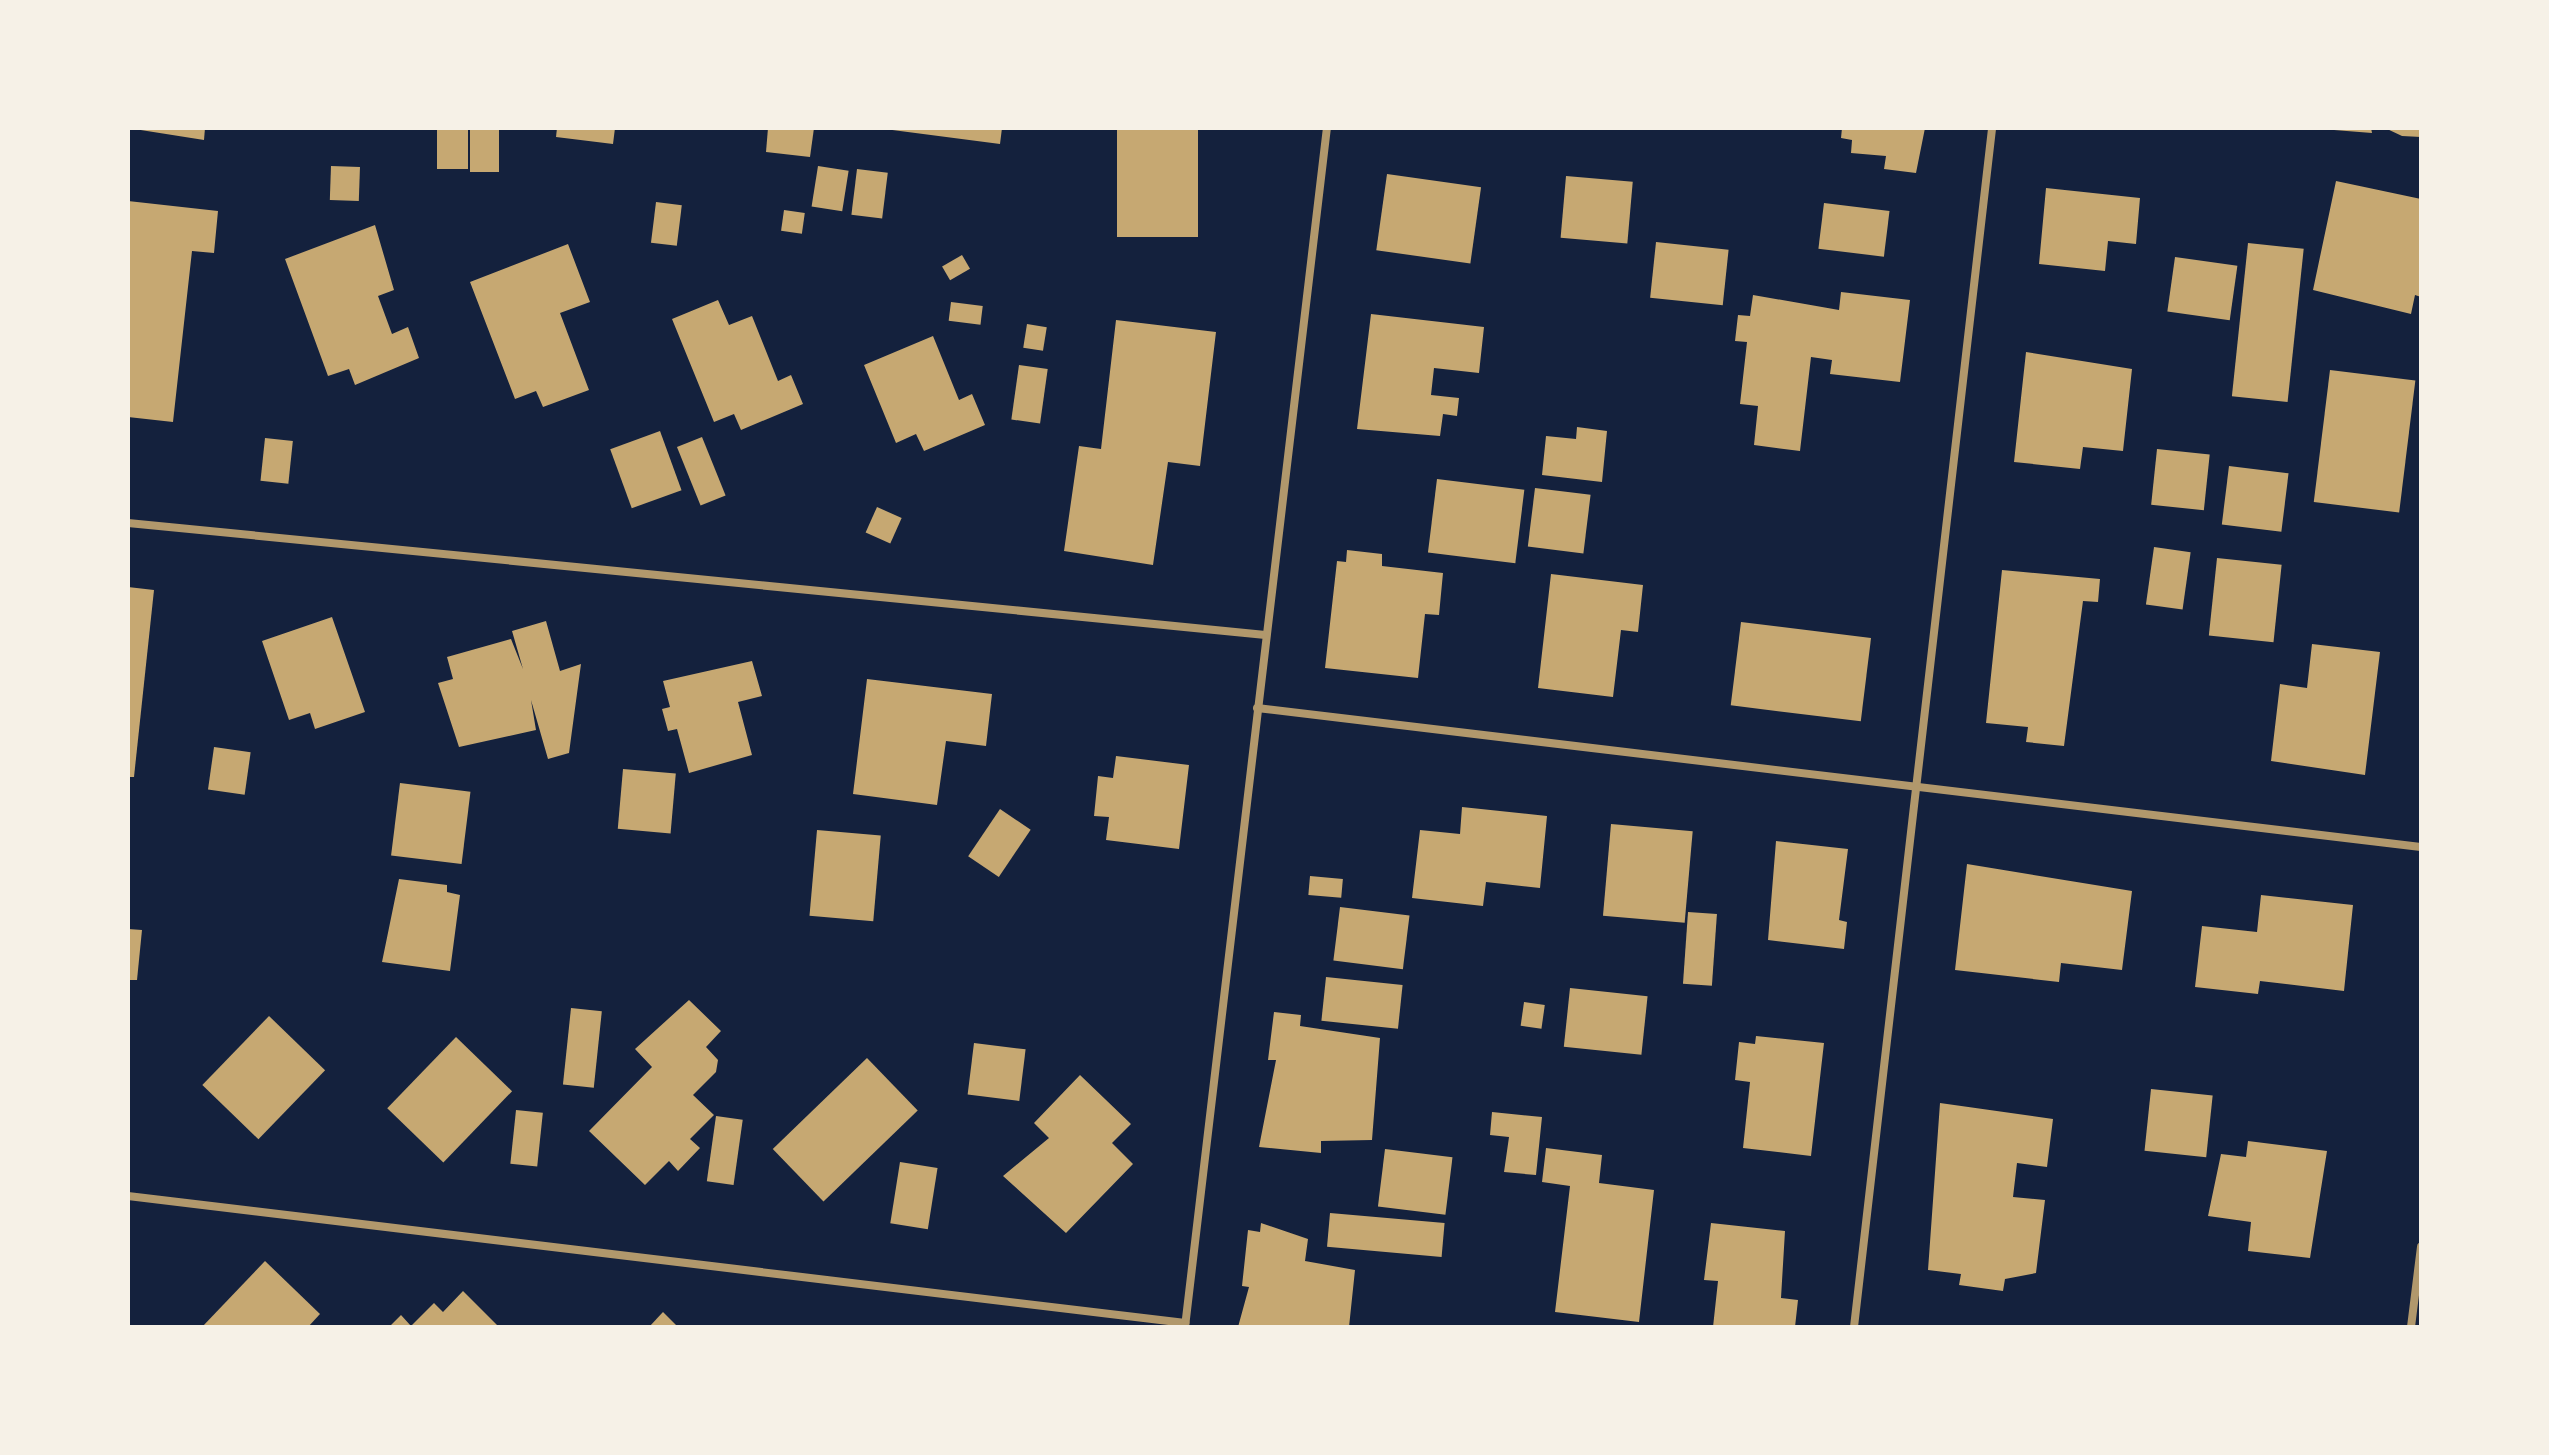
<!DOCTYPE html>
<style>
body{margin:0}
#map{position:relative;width:2549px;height:1455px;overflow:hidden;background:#14213d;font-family:"Noto Sans",sans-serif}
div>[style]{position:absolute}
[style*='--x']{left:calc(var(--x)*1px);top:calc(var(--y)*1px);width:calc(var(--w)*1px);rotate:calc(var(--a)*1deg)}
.building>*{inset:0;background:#c6a872;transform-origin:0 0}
.minor>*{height:8px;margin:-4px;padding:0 4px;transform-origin:4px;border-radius:4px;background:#b1986c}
span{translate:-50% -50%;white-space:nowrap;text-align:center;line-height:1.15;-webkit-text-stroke:8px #f6f1e7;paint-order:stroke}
.frame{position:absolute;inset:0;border:130px solid #f6f1e7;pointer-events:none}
</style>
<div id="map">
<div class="building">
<i style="clip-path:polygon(128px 128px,205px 128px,204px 140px)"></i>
<i style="left:437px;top:128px;width:31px;height:41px"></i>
<i style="left:470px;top:128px;width:29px;height:44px"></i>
<i style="clip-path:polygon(557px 128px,615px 128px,613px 144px,556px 137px)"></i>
<i style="clip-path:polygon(768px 128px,814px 128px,810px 157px,766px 152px)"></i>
<i style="clip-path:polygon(877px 128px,1002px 128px,1000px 144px)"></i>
<i style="left:1117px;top:128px;width:81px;height:109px"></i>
<i style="clip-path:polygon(1842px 128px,1925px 128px,1916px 173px,1884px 169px,1886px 156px,1851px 153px,1852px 140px,1841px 138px)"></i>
<i style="clip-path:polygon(2334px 128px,2371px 128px,2372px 133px,2334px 130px)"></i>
<i style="clip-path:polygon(2385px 128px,2421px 128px,2421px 137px,2402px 136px)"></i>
<i style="left:331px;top:166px;width:29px;height:34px;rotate:2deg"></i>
<i style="left:818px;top:166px;width:31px;height:41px;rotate:9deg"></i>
<i style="left:857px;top:169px;width:31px;height:46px;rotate:7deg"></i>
<i style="left:1387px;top:174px;width:95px;height:77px;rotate:8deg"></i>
<i style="left:1566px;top:176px;width:67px;height:62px;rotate:5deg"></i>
<i style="clip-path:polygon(2336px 181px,2421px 199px,2421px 297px,2415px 295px,2411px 314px,2313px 290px)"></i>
<i style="clip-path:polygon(2046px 188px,2140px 198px,2136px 244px,2108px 241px,2105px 271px,2039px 264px)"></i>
<i style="clip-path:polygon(128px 201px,218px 211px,214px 253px,192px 251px,173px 422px,128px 417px)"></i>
<i style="left:656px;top:202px;width:26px;height:41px;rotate:7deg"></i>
<i style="left:1824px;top:203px;width:66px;height:46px;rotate:7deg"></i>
<i style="left:784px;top:210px;width:21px;height:21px;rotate:8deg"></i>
<i style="clip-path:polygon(375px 225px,394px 290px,378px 296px,392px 334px,408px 327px,419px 358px,355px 385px,349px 369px,328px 376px,285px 259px)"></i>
<i style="left:1656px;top:242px;width:73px;height:56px;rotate:6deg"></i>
<i style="left:2248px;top:243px;width:56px;height:154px;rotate:6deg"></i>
<i style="clip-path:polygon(568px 244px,590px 302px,560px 313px,589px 390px,543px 407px,536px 391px,515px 399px,470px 282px)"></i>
<i style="left:962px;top:255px;width:16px;height:23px;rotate:60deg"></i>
<i style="left:2175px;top:257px;width:63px;height:55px;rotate:8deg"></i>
<i style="clip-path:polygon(1841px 292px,1910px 300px,1900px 382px,1830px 374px,1832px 360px,1811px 357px,1800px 451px,1754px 445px,1758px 406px,1740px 404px,1747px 342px,1735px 341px,1738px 315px,1750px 316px,1753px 295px,1839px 310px)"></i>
<i style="clip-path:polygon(718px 300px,729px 325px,752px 316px,778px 381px,791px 375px,803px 404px,741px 430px,734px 414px,714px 422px,672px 319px)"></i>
<i style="left:951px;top:302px;width:32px;height:19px;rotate:7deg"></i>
<i style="clip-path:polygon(1371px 314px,1484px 327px,1479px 373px,1434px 368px,1431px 395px,1459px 398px,1457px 416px,1443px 414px,1440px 436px,1357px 429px)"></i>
<i style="clip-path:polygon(1116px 320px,1216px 332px,1200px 466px,1168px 462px,1153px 565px,1064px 551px,1079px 446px,1101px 449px)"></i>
<i style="left:1027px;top:324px;width:20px;height:24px;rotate:9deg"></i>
<i style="clip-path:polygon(933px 336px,959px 400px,972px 394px,985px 425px,924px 451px,916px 434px,896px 443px,864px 365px)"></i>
<i style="clip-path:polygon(2026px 352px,2132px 369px,2123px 451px,2083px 447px,2080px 469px,2014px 462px)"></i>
<i style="left:1019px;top:365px;width:29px;height:55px;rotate:8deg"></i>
<i style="left:2330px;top:370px;width:86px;height:133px;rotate:7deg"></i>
<i style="clip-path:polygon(1577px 427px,1607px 431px,1602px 482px,1542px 475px,1546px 436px,1576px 439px)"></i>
<i style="left:660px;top:431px;width:63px;height:53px;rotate:70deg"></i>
<i style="left:702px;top:437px;width:63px;height:27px;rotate:68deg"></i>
<i style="left:265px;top:438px;width:28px;height:43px;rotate:6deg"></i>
<i style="left:2157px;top:449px;width:53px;height:56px;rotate:6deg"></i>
<i style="left:2229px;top:466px;width:60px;height:59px;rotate:7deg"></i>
<i style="left:1437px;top:479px;width:88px;height:74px;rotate:7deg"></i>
<i style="left:1535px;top:488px;width:56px;height:59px;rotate:7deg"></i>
<i style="left:877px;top:507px;width:27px;height:28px;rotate:24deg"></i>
<i style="left:2154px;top:547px;width:37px;height:58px;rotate:8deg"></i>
<i style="clip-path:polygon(1347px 550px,1382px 554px,1382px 566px,1443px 573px,1439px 615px,1425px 614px,1418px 678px,1325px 668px,1337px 561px,1346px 562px)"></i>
<i style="left:2217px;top:558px;width:65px;height:78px;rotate:6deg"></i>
<i style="clip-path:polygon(2002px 570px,2100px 579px,2098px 602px,2083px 601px,2064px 746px,2026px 742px,2028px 727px,1986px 723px)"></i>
<i style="clip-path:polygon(1551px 574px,1643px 585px,1638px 632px,1621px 630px,1613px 697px,1538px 688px)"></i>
<i style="clip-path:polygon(128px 587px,154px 590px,134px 777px,128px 777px)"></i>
<i style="clip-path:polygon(332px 617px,365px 712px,315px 729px,310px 713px,289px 720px,262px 641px)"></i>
<i style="clip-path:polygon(546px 621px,560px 671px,581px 664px,569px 753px,548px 759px,531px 700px,536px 730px,459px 747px,438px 683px,453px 679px,447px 657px,511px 639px,523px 669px,512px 631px)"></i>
<i style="left:1741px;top:622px;width:131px;height:84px;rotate:7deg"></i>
<i style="clip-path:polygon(2312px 644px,2380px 652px,2365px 775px,2271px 761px,2280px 684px,2307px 688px)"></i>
<i style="clip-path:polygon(752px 661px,762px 696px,738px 702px,752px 755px,689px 773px,677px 729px,668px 731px,662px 709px,670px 707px,663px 681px)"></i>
<i style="clip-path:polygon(867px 679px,992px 694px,986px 746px,946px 741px,937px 805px,853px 794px)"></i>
<i style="left:214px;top:747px;width:37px;height:43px;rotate:8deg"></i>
<i style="clip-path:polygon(1116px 756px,1189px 765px,1179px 849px,1106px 840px,1109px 817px,1094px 816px,1098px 776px,1113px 778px)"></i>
<i style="left:623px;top:769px;width:53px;height:60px;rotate:5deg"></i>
<i style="left:400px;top:783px;width:71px;height:73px;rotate:7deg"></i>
<i style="clip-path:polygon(1462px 807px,1547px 816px,1540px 888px,1486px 882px,1483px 906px,1412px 898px,1420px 830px,1460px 834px)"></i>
<i style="left:1000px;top:809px;width:37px;height:57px;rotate:34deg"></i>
<i style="left:1611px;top:824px;width:82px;height:92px;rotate:5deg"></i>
<i style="left:817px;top:830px;width:64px;height:86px;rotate:5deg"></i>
<i style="clip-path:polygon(1776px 841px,1848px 849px,1839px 920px,1847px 922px,1844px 949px,1768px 940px)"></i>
<i style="clip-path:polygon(1967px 864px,2132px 891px,2122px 970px,2061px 963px,2059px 982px,1955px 970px)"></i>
<i style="left:1310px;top:876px;width:33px;height:19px;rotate:5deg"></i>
<i style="clip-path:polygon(399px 879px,447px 885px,447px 892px,460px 895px,450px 971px,382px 962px)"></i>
<i style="clip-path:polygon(2261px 895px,2353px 905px,2344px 991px,2260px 981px,2258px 994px,2195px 987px,2202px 926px,2257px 932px)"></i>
<i style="left:1340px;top:907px;width:70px;height:54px;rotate:7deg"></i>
<i style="left:1688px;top:912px;width:29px;height:72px;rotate:4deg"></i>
<i style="clip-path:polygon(128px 929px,142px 930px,137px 980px,128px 980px)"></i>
<i style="left:1326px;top:977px;width:77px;height:44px;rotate:6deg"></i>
<i style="left:1570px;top:988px;width:78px;height:59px;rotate:6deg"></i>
<i style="clip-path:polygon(689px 1000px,721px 1031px,706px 1047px,718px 1060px,716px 1072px,693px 1095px,714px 1115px,690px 1139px,700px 1148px,678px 1171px,669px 1161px,645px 1185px,589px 1131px,652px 1067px,635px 1049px)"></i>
<i style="left:1524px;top:1002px;width:21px;height:24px;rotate:8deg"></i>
<i style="left:571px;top:1008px;width:31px;height:77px;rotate:6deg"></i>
<i style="clip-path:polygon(1274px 1012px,1301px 1015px,1300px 1026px,1380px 1038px,1372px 1140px,1321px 1141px,1321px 1153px,1259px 1147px,1276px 1060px,1268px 1060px)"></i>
<i style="left:269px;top:1016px;width:78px;height:96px;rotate:44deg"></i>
<i style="clip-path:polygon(1756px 1036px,1824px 1043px,1811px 1156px,1743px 1148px,1750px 1082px,1735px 1080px,1739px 1042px,1755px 1044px)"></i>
<i style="left:456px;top:1037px;width:78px;height:99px;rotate:44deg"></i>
<i style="left:974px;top:1043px;width:52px;height:52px;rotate:7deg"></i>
<i style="left:867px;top:1058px;width:73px;height:131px;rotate:46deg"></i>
<i style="clip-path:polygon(1080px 1075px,1131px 1124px,1112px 1143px,1133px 1164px,1066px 1233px,1003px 1176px,1049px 1138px,1034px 1123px)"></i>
<i style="left:2151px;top:1089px;width:62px;height:62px;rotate:6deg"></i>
<i style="clip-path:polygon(1940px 1103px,2053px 1119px,2047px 1167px,2017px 1163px,2013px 1197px,2045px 1200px,2036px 1273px,2005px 1279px,2003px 1291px,1959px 1285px,1961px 1274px,1928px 1270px)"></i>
<i style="left:516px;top:1110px;width:27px;height:54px;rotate:6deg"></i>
<i style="clip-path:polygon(1492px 1112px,1542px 1117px,1536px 1175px,1504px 1172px,1509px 1137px,1490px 1135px)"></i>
<i style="left:716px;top:1116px;width:27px;height:66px;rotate:8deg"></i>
<i style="clip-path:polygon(2248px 1141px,2327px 1151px,2310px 1258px,2248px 1251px,2251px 1222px,2208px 1216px,2221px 1154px,2246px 1157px)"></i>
<i style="clip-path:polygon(1546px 1148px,1602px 1155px,1599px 1183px,1654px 1190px,1639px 1322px,1555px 1312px,1570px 1186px,1542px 1182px)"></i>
<i style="left:1385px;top:1149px;width:68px;height:58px;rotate:7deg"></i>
<i style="left:900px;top:1162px;width:38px;height:62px;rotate:9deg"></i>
<i style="left:1330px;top:1213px;width:115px;height:34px;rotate:5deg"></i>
<i style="clip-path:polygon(1261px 1223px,1308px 1239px,1305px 1261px,1355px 1270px,1349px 1327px,1238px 1327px,1249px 1287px,1242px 1286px,1248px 1230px,1260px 1232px)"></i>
<i style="clip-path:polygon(1711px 1223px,1785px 1231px,1781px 1298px,1798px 1300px,1795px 1327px,1713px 1327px,1718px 1281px,1704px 1280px)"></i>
<i style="clip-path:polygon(265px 1261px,320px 1314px,308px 1327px,202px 1327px)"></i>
<i style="clip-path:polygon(463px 1291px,499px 1327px,389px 1327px,401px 1315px,411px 1326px,434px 1303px,443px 1312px)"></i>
<i style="clip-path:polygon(663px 1312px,678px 1327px,649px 1327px)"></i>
</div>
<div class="minor">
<i style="--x:128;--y:523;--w:1143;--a:5.62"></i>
<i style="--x:1257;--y:708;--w:1172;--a:6.81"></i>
<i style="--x:128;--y:1196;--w:1065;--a:6.85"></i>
<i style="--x:1185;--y:1327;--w:1207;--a:-83.25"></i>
<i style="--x:1854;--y:1327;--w:1207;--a:-83.43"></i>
<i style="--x:2411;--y:1327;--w:81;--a:-82.9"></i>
</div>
<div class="frame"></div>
</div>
